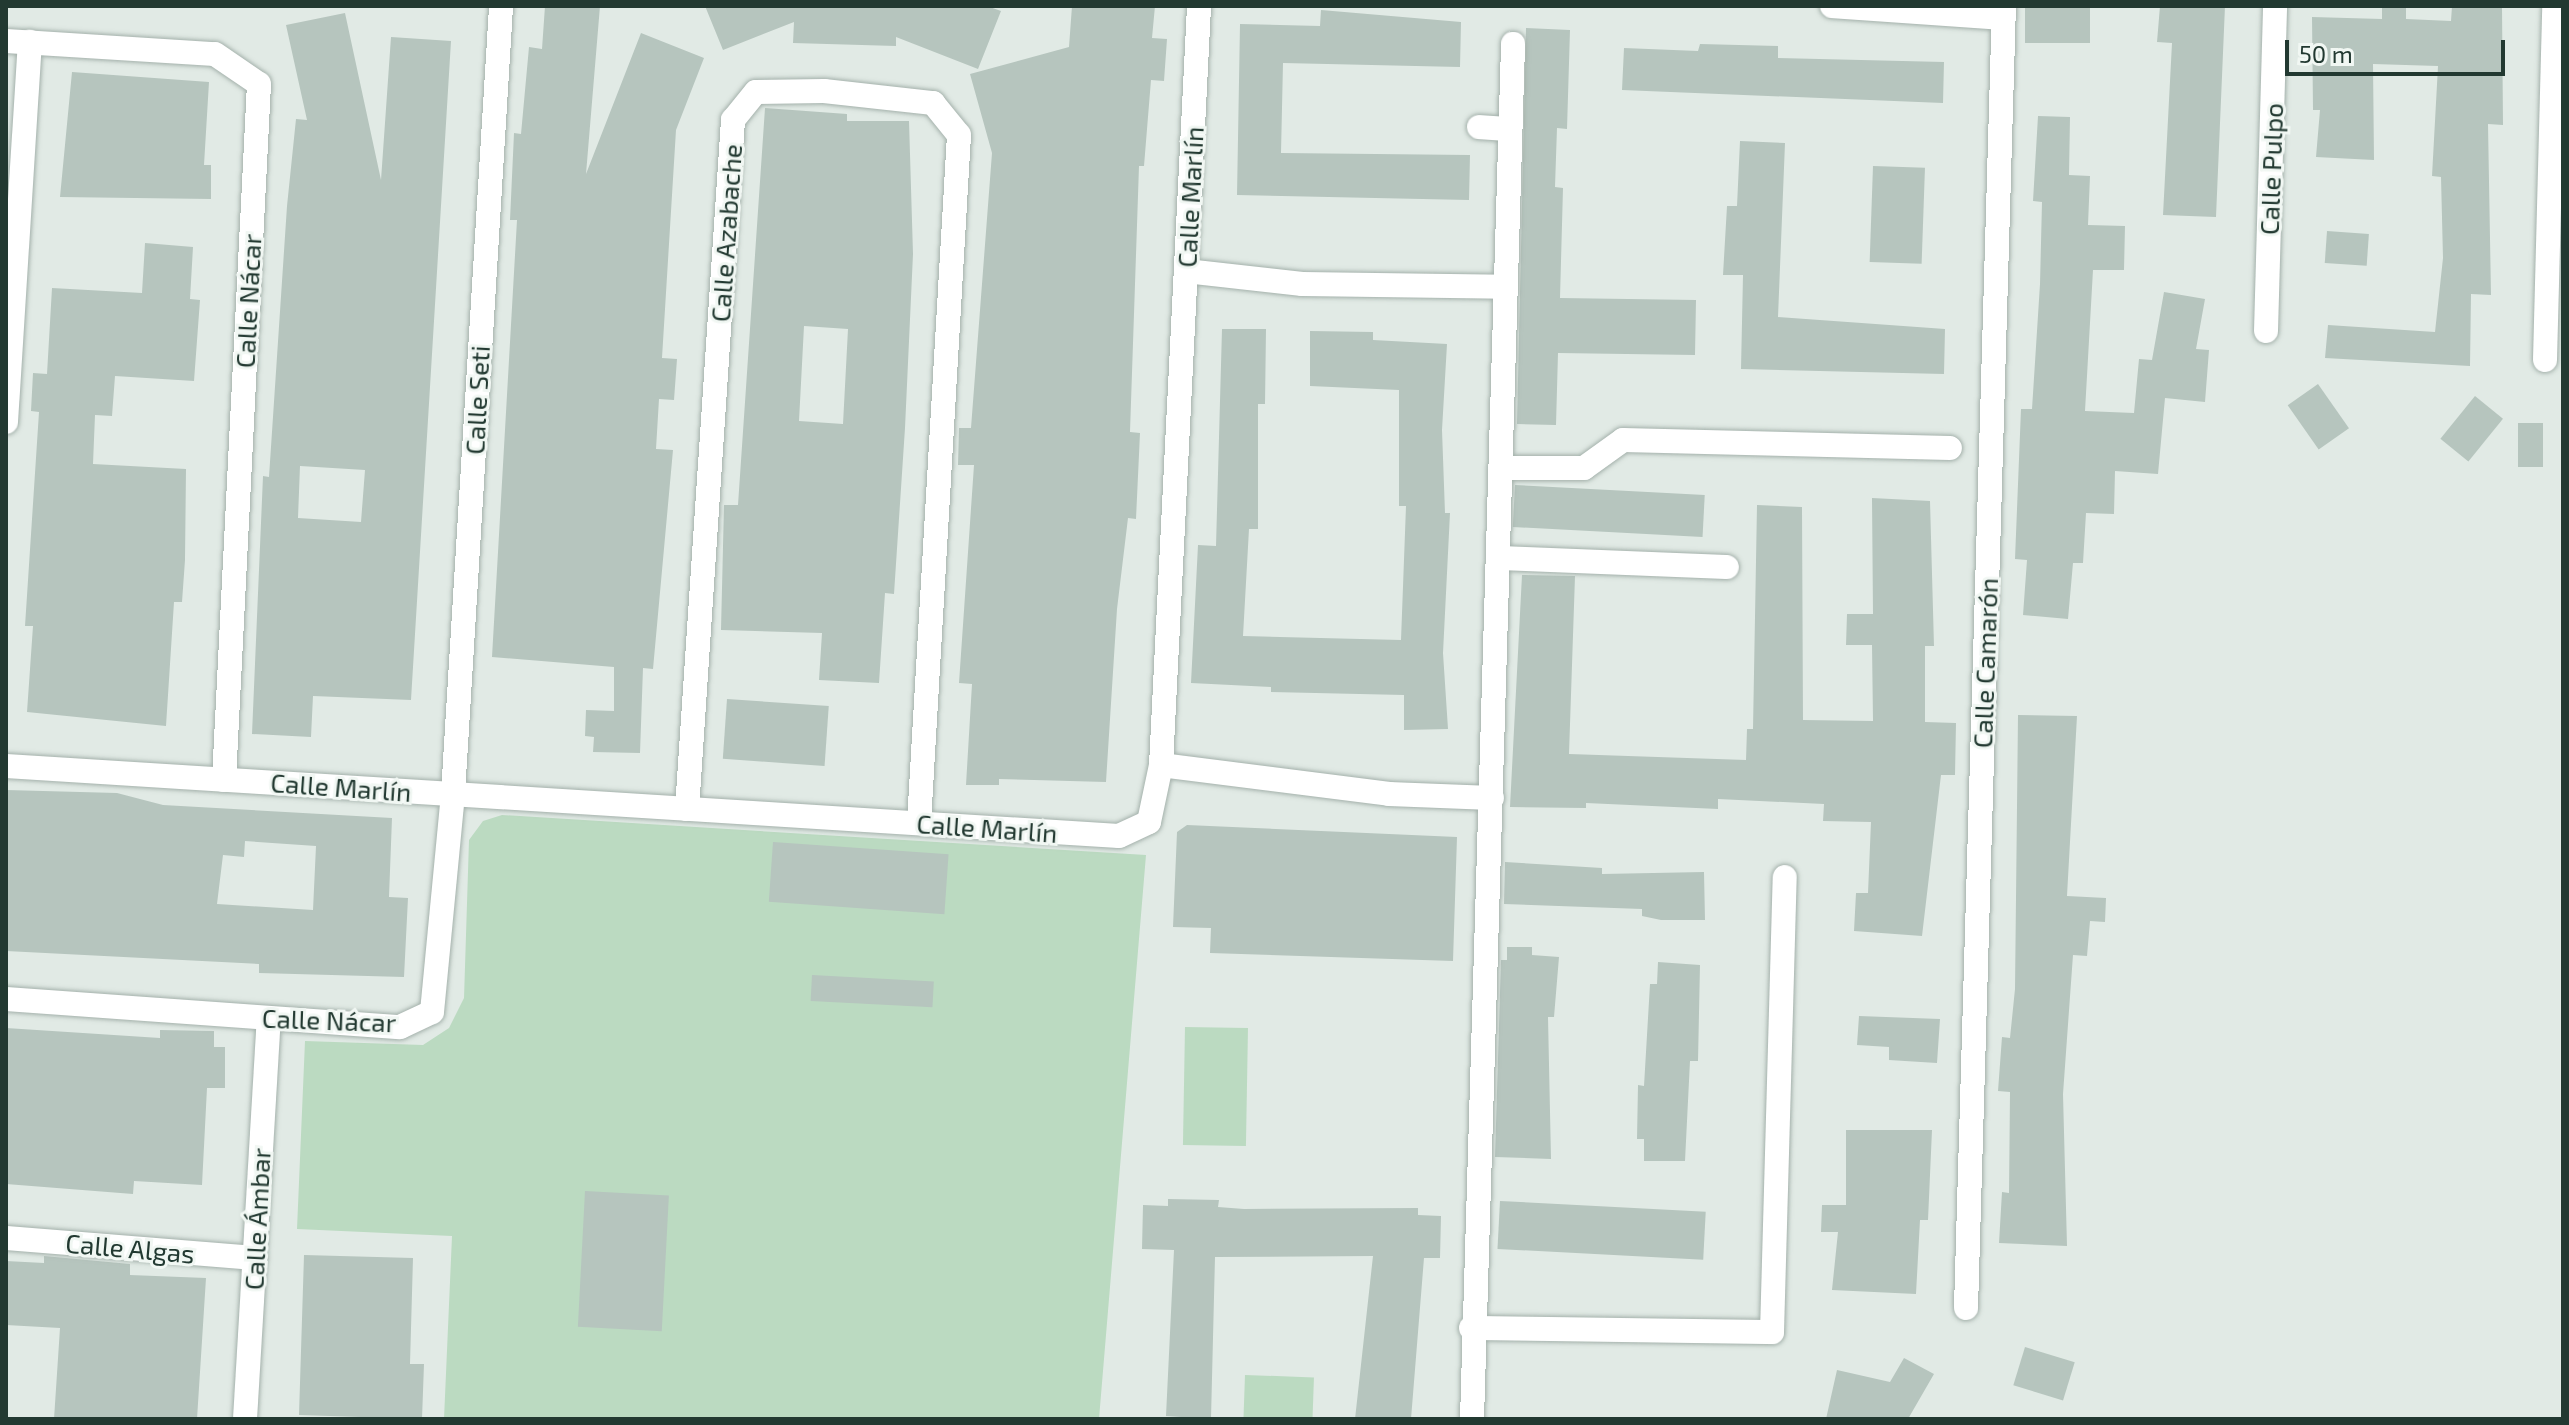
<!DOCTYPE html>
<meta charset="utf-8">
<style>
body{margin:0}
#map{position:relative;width:2569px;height:1425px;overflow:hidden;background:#e1eae5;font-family:"Exo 2",sans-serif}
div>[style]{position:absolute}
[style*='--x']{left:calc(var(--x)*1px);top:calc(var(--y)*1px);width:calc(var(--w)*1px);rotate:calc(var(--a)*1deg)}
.green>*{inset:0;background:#bbdac1;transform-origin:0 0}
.building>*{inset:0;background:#b6c5be;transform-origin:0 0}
.roads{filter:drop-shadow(0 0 2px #a4b1ab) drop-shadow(0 0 2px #a4b1ab)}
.street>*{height:24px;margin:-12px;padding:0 12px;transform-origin:12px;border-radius:12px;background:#fff}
span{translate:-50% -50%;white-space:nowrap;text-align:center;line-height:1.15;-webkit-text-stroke:6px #f1f7f3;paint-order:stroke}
.street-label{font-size:26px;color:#223931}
.frame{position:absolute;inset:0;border:8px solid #223931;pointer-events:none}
.scale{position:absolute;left:2285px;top:40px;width:220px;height:36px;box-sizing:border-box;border:4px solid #223931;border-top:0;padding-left:10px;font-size:24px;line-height:28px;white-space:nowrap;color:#223931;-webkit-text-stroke:6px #f1f7f3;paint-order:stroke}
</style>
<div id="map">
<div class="green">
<i style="clip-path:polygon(502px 815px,1146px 855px,1099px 1419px,444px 1419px,452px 1236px,297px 1229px,305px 1041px,423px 1045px,449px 1028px,464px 998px,469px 840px,483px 821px)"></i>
<i style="left:1185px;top:1027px;width:63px;height:118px;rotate:1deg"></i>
<i style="left:1245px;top:1375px;width:69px;height:44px;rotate:2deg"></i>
</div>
<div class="building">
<i style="clip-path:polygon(545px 6px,600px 6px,586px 174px,641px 33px,704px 58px,676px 130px,662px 358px,677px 359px,674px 400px,659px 399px,656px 449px,673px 450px,653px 669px,643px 668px,640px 753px,593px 752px,594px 737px,585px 736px,586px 710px,614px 711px,614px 667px,492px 657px,517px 220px,510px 220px,514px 133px,521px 134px,529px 47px,542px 49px)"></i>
<i style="clip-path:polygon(705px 6px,987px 6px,1001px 11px,978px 69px,896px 37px,896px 46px,793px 43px,794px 22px,723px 50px)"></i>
<i style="clip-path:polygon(1072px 6px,1155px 6px,1152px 38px,1167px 39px,1164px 81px,1151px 80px,1144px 166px,1139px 166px,1130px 432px,1140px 433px,1136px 519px,1128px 518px,1117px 609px,1106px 782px,999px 779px,999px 785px,966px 785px,972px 684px,959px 683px,974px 465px,958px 465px,959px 428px,971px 428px,992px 153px,970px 74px,1069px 47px)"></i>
<i style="left:2025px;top:6px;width:65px;height:37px"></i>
<i style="clip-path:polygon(2160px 6px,2225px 6px,2216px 217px,2163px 215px,2172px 43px,2157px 42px)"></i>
<i style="clip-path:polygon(2382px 6px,2406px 6px,2406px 19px,2451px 21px,2452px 6px,2502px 6px,2503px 125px,2488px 124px,2491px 295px,2471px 294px,2470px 366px,2325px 358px,2328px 325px,2435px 332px,2443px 258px,2441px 177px,2432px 176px,2438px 66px,2373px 64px,2374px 160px,2316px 157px,2320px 110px,2313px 110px,2312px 17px,2382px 19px)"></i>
<i style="clip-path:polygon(1321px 10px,1461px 22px,1460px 67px,1283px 63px,1281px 153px,1470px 155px,1469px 200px,1237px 195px,1240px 24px,1320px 26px)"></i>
<i style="clip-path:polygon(evenodd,345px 13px,381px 180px,391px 37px,451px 41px,411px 700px,313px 696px,311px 737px,252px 734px,263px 476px,269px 477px,287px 206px,296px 119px,307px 120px,286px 25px,345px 13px,300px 466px,365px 470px,361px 522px,298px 518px,300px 466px)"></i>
<i style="clip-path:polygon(1526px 28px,1570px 30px,1567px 129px,1557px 128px,1555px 187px,1563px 188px,1560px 298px,1696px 300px,1695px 355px,1558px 353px,1556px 425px,1517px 424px)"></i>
<i style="clip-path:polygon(1700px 44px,1778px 46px,1778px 58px,1944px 62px,1943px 103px,1622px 90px,1624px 48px,1698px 51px)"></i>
<i style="clip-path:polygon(72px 72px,209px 82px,204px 165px,211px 165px,211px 199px,60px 197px)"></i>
<i style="clip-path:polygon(evenodd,765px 108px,847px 114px,847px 121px,909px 121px,913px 254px,905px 428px,894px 594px,885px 593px,879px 683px,819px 680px,822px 633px,721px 630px,724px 505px,738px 505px,765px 108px,804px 326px,848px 329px,843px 424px,799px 421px,804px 326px)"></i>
<i style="clip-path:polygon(2038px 116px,2070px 117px,2069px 175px,2090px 176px,2088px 225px,2125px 226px,2124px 270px,2093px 270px,2085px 411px,2134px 413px,2139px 359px,2152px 360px,2164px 292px,2205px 299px,2196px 349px,2209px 350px,2205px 402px,2165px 398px,2158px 474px,2115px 471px,2114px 514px,2086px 513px,2083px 563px,2073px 563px,2068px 619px,2023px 615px,2027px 560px,2015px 559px,2021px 409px,2032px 409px,2040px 284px,2042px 202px,2033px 201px)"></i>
<i style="clip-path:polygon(1740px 141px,1785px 143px,1778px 317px,1945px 329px,1944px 374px,1741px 369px,1743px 275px,1723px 275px,1727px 206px,1737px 206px)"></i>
<i style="left:1873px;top:166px;width:52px;height:96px;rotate:2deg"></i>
<i style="left:2327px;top:231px;width:42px;height:32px;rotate:4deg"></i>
<i style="clip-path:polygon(145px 243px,193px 247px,190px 299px,200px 300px,194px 381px,115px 376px,112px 416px,95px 415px,93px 464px,186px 469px,185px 560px,182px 602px,174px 602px,166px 726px,27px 712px,33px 626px,25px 626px,39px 412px,31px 411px,33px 373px,47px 374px,52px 288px,142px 293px)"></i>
<i style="clip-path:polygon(1222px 329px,1266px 329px,1265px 404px,1258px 404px,1258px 529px,1249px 529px,1243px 636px,1401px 640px,1406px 506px,1399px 506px,1399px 390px,1310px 386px,1310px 331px,1373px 332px,1373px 340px,1447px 344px,1442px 430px,1445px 513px,1450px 513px,1443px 653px,1448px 729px,1404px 730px,1404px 695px,1271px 692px,1271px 687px,1191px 683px,1198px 545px,1216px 546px)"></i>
<i style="left:2318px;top:384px;width:54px;height:37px;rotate:55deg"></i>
<i style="left:2475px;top:396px;width:36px;height:55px;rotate:39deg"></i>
<i style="left:2543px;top:423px;width:44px;height:25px;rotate:90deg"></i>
<i style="left:1515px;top:485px;width:190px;height:42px;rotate:3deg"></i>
<i style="clip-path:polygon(1872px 498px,1930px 501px,1934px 646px,1925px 646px,1925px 722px,1956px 723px,1955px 775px,1941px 775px,1922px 936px,1854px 931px,1856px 893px,1868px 893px,1871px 822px,1823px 821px,1824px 804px,1718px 799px,1718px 809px,1586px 803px,1586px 808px,1510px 807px,1522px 575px,1575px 576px,1569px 754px,1746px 760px,1747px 729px,1753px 729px,1757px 505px,1802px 507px,1803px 720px,1873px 721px,1872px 645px,1846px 645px,1847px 614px,1873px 614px)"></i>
<i style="left:727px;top:699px;width:102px;height:60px;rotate:4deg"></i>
<i style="clip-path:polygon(2018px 715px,2077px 716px,2067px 896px,2106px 898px,2105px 922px,2090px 921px,2087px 956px,2073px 955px,2063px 1094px,2067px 1246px,1999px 1243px,2002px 1192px,2009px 1193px,2010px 1092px,1998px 1091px,2002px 1037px,2010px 1038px,2015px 989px)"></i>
<i style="clip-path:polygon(evenodd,6px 790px,117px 793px,163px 805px,392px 818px,389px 897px,408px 898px,404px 977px,259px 973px,259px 964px,6px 951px,6px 790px,245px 841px,316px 846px,313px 910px,217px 904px,223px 855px,244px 857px,245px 841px)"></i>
<i style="clip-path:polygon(1187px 825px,1457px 837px,1453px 961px,1210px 953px,1211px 928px,1173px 927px,1177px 832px)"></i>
<i style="left:773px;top:842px;width:176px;height:60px;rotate:4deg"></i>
<i style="clip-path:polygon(1505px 862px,1602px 868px,1602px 874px,1704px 872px,1705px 920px,1661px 920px,1642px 916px,1642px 909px,1504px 904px)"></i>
<i style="clip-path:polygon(1507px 947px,1532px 947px,1532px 955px,1559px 957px,1554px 1017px,1548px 1017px,1551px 1159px,1495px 1157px,1501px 960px,1507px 960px)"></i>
<i style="clip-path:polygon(1658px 962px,1700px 965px,1698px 1061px,1690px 1061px,1685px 1161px,1644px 1161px,1644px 1139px,1637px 1139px,1638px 1085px,1644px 1086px,1650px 984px,1657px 984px)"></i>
<i style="left:812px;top:975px;width:122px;height:26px;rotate:3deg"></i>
<i style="clip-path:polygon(1859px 1016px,1940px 1019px,1937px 1063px,1889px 1060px,1889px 1047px,1857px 1045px)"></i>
<i style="clip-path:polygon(6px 1028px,160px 1038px,160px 1030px,214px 1031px,214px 1047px,225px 1047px,225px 1088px,207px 1088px,202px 1185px,134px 1181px,133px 1194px,6px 1184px)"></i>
<i style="clip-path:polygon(1846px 1130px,1932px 1130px,1928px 1220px,1920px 1220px,1916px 1294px,1832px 1290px,1838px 1232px,1821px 1232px,1822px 1205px,1846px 1205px)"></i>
<i style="left:585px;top:1191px;width:84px;height:136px;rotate:3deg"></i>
<i style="clip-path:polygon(1168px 1199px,1219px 1200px,1218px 1207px,1244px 1209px,1418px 1208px,1418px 1215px,1441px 1216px,1440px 1258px,1424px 1258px,1411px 1419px,1355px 1419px,1373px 1256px,1215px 1257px,1211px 1419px,1166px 1416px,1174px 1250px,1142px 1249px,1143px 1205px,1168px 1206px)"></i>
<i style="left:1500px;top:1201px;width:206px;height:48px;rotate:3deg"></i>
<i style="clip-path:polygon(304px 1255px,413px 1258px,410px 1364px,424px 1364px,422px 1419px,299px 1415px)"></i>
<i style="clip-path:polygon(44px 1256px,130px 1264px,130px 1275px,206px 1278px,197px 1419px,54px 1419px,60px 1328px,6px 1325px,6px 1261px,44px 1263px)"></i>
<i style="left:2025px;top:1347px;width:52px;height:40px;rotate:17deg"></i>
<i style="clip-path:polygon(1904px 1358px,1934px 1374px,1908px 1419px,1826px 1419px,1837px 1370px,1890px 1382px)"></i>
</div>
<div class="roads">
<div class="street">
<i style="--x:1832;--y:6;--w:171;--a:4"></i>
<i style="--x:6;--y:41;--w:209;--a:3.6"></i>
<i style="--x:215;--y:54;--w:53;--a:34.3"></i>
<i style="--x:259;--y:84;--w:697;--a:92.88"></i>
<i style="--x:1479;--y:127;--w:31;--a:4"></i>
<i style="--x:1186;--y:271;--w:117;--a:6.4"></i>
<i style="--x:1302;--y:284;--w:203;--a:0.8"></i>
<i style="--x:2266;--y:331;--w:325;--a:-88.4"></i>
<i style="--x:2545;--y:360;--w:354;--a:-88.5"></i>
<i style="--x:6;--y:422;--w:381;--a:-86.4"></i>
<i style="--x:1501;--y:468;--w:83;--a:0"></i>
<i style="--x:1584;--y:468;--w:48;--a:-35.7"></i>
<i style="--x:1623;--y:440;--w:327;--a:1.4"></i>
<i style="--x:1500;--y:558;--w:227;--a:2.3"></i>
<i style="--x:1161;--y:765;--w:230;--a:7.2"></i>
<i style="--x:1389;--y:794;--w:103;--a:2.2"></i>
<i style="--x:6;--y:766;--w:1115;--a:3.6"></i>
<i style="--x:1119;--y:836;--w:33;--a:-25"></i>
<i style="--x:1149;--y:822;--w:58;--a:-78.1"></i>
<i style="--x:1161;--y:765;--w:760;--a:-87.13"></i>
<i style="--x:687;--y:809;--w:691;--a:-86.18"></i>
<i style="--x:733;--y:120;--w:36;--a:-51"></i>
<i style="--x:756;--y:92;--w:68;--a:-0.8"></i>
<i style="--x:824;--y:91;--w:110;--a:6.3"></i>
<i style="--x:933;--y:103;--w:41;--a:50.9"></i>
<i style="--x:959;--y:135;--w:689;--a:93.33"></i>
<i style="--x:6;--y:999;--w:395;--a:4.1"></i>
<i style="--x:400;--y:1027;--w:35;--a:-25"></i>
<i style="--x:432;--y:1012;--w:219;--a:-84.5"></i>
<i style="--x:453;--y:794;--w:789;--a:-86.51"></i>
<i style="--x:6;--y:1238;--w:250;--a:4.6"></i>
<i style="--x:1966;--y:1308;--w:1303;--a:-88.33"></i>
<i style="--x:1471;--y:1328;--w:301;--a:0.8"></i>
<i style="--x:1772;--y:1332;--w:455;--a:-88.4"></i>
<i style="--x:245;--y:1419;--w:401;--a:-86.6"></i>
<i style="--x:1472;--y:1419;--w:1376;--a:-88.29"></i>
</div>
</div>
<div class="street-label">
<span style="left:2271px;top:169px;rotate:-88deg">Calle Pulpo</span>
<span style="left:1190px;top:197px;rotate:-87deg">Calle Marlín</span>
<span style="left:726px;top:233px;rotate:-86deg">Calle Azabache</span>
<span style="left:248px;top:301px;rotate:-87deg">Calle Nácar</span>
<span style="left:477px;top:400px;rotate:-87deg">Calle Seti</span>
<span style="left:1985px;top:663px;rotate:-88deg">Calle Camarón</span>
<span style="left:341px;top:787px;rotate:4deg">Calle Marlín</span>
<span style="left:987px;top:828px;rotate:4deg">Calle Marlín</span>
<span style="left:329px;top:1020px;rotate:2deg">Calle Nácar</span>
<span style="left:257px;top:1219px;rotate:-87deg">Calle Ámbar</span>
<span style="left:130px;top:1248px;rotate:5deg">Calle Algas</span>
</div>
<div class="frame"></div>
<div class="scale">50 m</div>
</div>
